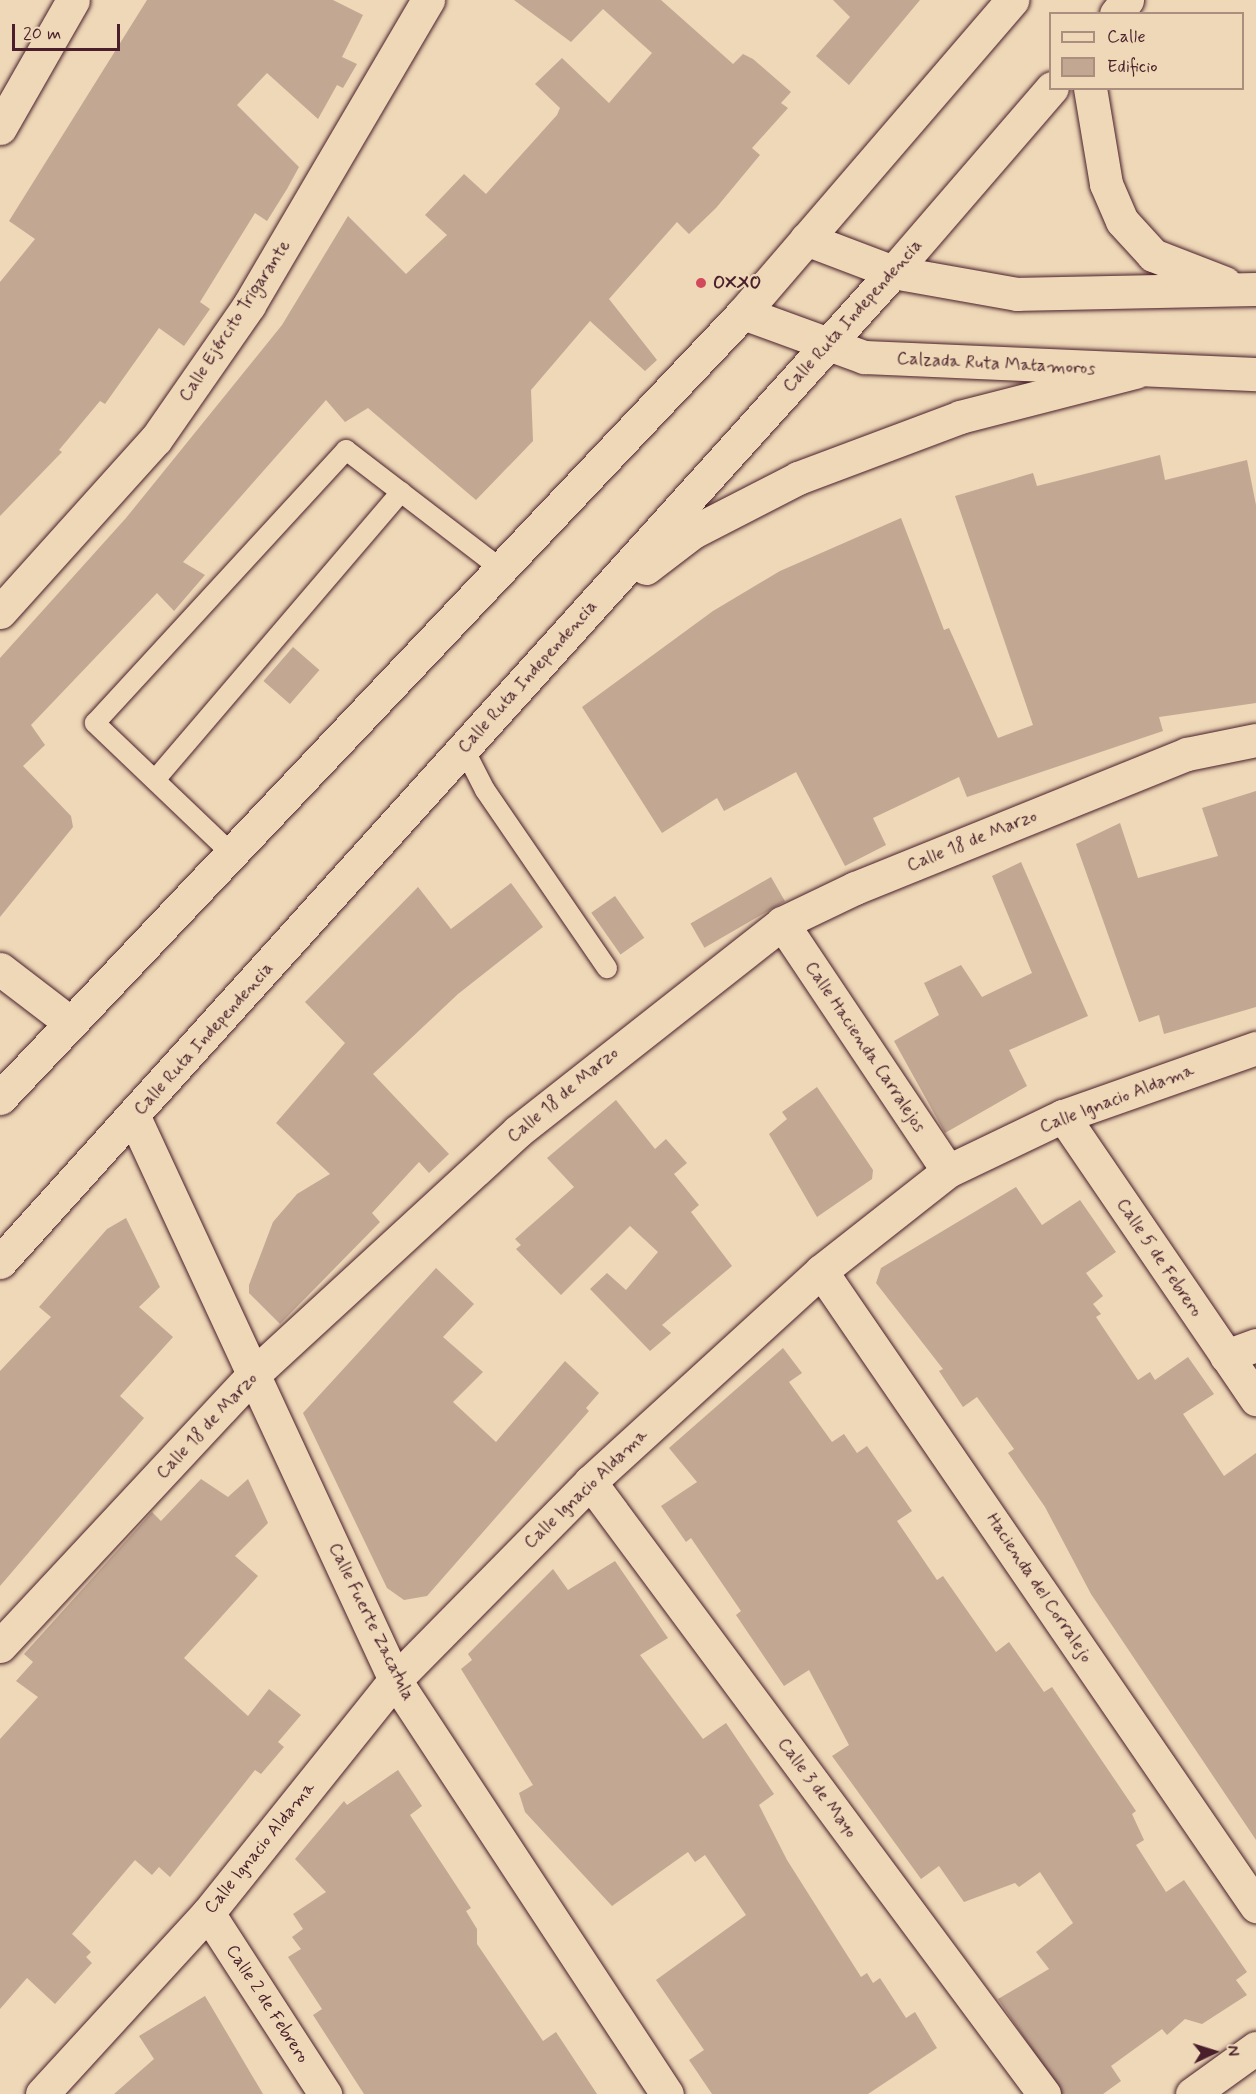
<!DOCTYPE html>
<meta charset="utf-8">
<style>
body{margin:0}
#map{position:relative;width:1256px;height:2094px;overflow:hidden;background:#eed8b7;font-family:Mynerve,sans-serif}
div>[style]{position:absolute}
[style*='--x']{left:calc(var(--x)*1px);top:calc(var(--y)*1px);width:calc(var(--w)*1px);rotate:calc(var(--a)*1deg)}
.building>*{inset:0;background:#c2a792;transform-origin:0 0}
.roads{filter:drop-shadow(0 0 2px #4a1f2b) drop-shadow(0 0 2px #4a1f2b)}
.lane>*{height:20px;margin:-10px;padding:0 10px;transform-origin:10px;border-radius:10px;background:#eed8b7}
.street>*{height:33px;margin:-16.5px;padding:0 16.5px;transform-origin:16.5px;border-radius:16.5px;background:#eed8b7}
.secondary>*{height:33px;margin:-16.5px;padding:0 16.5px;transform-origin:16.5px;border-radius:16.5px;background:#eed8b7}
.primary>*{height:33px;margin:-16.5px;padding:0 16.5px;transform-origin:16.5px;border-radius:16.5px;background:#eed8b7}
.dots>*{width:16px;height:16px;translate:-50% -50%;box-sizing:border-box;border:3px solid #eed8b7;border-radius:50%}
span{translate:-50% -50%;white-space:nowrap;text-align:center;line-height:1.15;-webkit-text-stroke:4.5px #eed8b7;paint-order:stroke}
.poi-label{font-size:18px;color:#4a1f2b;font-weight:700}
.left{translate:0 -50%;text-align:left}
.street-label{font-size:18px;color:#4a1f2b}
.legend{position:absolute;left:1049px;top:12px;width:195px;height:78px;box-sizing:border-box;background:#eed8b7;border:2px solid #ac8e7f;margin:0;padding:8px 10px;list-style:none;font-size:18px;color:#4a1f2b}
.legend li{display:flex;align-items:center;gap:12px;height:30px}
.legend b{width:30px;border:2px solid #ac8e7f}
.north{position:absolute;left:1184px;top:2022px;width:60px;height:60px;-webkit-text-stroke:4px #eed8b7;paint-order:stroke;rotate:86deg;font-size:16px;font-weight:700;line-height:24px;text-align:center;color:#4a1f2b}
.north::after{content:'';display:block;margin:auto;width:21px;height:27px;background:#4a1f2b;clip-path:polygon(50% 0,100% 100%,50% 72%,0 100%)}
.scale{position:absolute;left:12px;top:24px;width:108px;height:27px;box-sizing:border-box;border:3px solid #4a1f2b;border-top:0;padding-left:8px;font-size:18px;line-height:21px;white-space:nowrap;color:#4a1f2b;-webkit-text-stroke:4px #eed8b7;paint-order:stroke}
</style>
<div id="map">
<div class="building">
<i style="clip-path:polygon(147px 0,333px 0,363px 15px,342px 57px,357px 64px,343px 88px,337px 85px,318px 119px,267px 73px,237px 105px,299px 167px,287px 189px,267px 221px,255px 213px,200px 302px,210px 309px,184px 346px,159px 328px,105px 404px,100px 401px,59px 450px,62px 452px,0 516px,0 282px,35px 239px,9px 221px)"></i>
<i style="clip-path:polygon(514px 0,661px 0,733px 64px,743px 54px,753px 59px,791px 92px,781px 103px,788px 108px,752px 148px,760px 155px,716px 208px,689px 234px,677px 222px,609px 299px,657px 360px,645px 371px,590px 321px,531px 390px,533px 441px,476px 500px,368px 408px,345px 422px,326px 400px,183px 562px,205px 575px,174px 611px,157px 593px,31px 725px,45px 745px,23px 766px,71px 816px,73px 827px,0 917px,0 658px,126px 518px,282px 325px,348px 216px,406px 274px,447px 235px,425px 215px,464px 174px,486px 194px,557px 115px,560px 108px,535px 84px,562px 58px,609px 103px,652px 53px,603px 9px,571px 42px)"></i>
<i style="clip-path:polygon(833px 0,920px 0,849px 85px,816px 56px,850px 17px)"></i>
<i style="clip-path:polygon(1160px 455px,1165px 480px,1247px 460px,1256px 505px,1256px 703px,1159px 717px,1163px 731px,967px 797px,959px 777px,873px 818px,886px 845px,845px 866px,796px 772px,724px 811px,717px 798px,662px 833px,582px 707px,713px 611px,780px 571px,901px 518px,944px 630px,949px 628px,998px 738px,1033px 725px,955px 496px,1033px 473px,1037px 486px)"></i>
<i style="left:293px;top:647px;width:35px;height:45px;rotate:41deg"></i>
<i style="clip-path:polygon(1256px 791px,1256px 1007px,1164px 1034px,1159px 1015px,1139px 1022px,1076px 844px,1120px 823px,1138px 878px,1218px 856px,1202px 808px)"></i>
<i style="clip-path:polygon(1021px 862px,1088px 1016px,1009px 1050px,1027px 1086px,945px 1133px,894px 1041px,939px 1015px,924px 983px,961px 965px,982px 997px,1032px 973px,992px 876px)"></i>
<i style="left:771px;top:877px;width:28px;height:93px;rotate:60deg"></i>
<i style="clip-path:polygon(511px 883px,543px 927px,458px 994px,373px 1074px,449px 1154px,429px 1173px,419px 1162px,372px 1213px,380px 1222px,280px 1324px,249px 1293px,249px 1285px,273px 1222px,297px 1194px,330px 1174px,276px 1123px,345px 1043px,305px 1002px,418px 887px,451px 929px)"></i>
<i style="left:615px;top:896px;width:51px;height:29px;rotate:55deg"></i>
<i style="clip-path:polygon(817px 1087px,873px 1170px,872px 1179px,817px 1217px,769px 1134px,787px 1119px,782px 1112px)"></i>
<i style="clip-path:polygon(616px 1100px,655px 1149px,666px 1139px,687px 1163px,674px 1174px,699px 1205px,691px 1212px,732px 1266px,662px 1325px,671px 1333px,650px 1351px,590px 1289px,607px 1273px,626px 1290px,658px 1252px,630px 1226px,561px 1295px,516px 1249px,521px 1245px,515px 1239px,574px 1187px,547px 1158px)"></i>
<i style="clip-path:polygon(1016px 1187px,1042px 1225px,1080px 1200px,1116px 1252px,1086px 1273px,1103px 1296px,1093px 1304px,1101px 1314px,1096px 1317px,1138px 1380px,1150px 1372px,1155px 1380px,1188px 1357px,1214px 1394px,1183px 1414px,1224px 1476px,1256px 1453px,1256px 1840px,1091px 1594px,1045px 1507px,1008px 1453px,1014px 1449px,977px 1397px,963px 1407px,939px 1371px,943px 1369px,876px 1283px,881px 1268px)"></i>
<i style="clip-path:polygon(126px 1218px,160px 1287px,139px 1307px,173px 1337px,120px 1396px,144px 1418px,0 1586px,0 1371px,51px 1317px,39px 1307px,107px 1229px)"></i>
<i style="clip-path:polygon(436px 1268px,474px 1304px,443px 1337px,483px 1372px,453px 1402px,496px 1442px,565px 1361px,599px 1393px,586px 1408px,589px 1411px,427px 1596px,404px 1600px,387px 1588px,303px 1413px)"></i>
<i style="clip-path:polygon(783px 1348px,802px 1373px,789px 1382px,832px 1442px,844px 1434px,857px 1453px,867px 1446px,912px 1511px,897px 1521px,937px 1580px,943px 1576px,996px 1652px,1009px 1642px,1044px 1692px,1052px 1687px,1136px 1811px,1132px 1814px,1144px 1840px,1136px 1845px,1166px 1892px,1184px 1880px,1247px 1972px,1236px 1980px,1247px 1995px,1202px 2024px,1185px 2019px,1167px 2035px,1162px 2029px,1111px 2066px,1121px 2081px,1103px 2094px,1062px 2094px,998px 1999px,1049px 1969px,1036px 1952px,1073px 1923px,1040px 1872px,1019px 1887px,1015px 1883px,964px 1902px,939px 1866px,921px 1879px,832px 1756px,849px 1745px,809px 1670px,784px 1686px,736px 1615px,741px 1611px,691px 1538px,686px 1542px,661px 1506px,697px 1482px,669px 1448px)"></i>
<i style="clip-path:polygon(201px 1479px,228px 1497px,248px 1479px,268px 1523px,235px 1556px,258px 1576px,184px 1658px,248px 1716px,269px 1689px,301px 1715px,278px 1742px,284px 1747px,261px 1774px,255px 1770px,170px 1877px,159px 1867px,152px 1875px,135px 1860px,72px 1934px,91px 1952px,86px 1957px,92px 1963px,55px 2004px,27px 1978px,0 2009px,0 1739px,38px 1697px,16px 1681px,33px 1662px,24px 1654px,152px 1512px,161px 1521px)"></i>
<i style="clip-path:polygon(615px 1561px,668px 1638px,640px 1655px,703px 1739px,726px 1723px,774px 1794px,759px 1805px,787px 1860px,861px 1977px,867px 1973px,873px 1983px,880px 1978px,906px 2018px,915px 2012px,937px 2048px,868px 2094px,712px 2094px,689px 2060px,704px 2050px,656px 1980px,746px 1915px,705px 1855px,695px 1862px,688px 1852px,612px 1906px,525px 1812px,519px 1793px,533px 1785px,461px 1669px,472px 1660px,468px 1654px,553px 1569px,568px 1590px)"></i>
<i style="clip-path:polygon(398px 1770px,422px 1806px,410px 1815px,471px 1908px,466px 1911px,477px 1929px,477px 1944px,543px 2041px,556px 2032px,597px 2094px,364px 2094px,313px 2015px,322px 2009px,288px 1957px,301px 1949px,292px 1937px,303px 1929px,293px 1914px,326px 1892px,295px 1859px,344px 1801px,347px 1805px)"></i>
<i style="clip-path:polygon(205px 1996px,263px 2094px,114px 2094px,154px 2059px,139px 2036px)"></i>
</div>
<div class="roads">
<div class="lane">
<i style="--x:464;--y:749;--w:46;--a:62.9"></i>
<i style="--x:485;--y:790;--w:216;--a:55.6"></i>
<i style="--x:155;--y:780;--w:379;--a:-49.5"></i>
<i style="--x:230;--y:852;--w:187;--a:-136.3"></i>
<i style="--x:95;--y:723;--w:371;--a:-47.4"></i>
<i style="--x:346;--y:450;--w:194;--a:37.5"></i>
</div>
<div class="street">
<i style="--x:0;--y:612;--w:233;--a:-48"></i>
<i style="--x:156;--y:439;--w:163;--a:-55.2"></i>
<i style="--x:249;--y:305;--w:354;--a:-59.6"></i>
<i style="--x:782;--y:923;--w:298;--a:56.2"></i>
<i style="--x:0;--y:969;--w:86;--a:37.4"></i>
<i style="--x:1063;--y:1116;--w:343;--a:55.7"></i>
<i style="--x:134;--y:1117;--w:621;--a:65.13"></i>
<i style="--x:395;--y:1680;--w:495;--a:56.7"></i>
<i style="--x:821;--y:1271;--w:770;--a:55.59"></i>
<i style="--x:1226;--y:1356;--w:32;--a:-20"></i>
<i style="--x:590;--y:1482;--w:762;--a:53.43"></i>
<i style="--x:0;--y:1646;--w:374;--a:-47"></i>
<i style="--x:255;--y:1373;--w:357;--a:-42.6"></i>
<i style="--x:518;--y:1131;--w:336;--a:-38.2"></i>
<i style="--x:782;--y:923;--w:81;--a:-25.6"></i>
<i style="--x:855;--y:888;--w:358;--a:-22"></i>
<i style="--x:1187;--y:754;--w:70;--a:-11.5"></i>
<i style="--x:208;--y:1913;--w:216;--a:57.1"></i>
<i style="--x:42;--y:2094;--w:246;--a:-47.5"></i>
<i style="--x:208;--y:1913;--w:299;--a:-51.3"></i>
<i style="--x:395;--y:1680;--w:278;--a:-45.4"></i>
<i style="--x:590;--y:1482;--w:313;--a:-42.4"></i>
<i style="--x:821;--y:1271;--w:162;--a:-38.2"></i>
<i style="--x:948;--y:1171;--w:127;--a:-25.6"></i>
<i style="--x:1063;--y:1116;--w:205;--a:-19.4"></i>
<i style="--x:1192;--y:2094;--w:79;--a:-35.7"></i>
</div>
<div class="secondary">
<i style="--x:0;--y:128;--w:147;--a:-60.3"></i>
</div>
<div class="primary">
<i style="--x:1116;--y:14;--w:18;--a:-52"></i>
<i style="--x:1090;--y:88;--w:97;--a:80.5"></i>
<i style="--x:1106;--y:184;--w:40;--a:66.6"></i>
<i style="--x:1122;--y:221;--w:46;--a:47.6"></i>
<i style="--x:1153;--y:255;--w:77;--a:21.3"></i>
<i style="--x:806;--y:239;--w:93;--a:20.8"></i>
<i style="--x:893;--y:272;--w:126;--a:10.1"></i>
<i style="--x:1017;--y:294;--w:239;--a:-1.2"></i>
<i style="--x:743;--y:313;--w:129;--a:20"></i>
<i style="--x:864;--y:357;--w:392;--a:2.5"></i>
<i style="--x:646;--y:568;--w:59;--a:-37.5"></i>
<i style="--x:693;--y:532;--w:118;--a:-27.2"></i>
<i style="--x:798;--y:478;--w:173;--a:-20.6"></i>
<i style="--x:960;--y:417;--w:181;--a:-14.4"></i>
<i style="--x:0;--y:1098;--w:1081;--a:-46.57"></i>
<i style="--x:743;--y:313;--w:413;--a:-49.3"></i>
<i style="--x:0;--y:1262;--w:1333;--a:-47.95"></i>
<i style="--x:893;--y:272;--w:243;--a:-49.2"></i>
</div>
</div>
<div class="dots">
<i style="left:701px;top:283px;background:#d1495b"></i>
</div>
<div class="poi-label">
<span class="left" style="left:713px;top:283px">OXXO</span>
</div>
<div class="street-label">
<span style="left:853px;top:316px;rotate:-48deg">Calle Ruta Independencia</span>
<span style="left:235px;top:321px;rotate:-57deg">Calle Ejército Trigarante</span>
<span style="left:996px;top:364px;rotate:3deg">Calzada Ruta Matamoros</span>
<span style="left:528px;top:677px;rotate:-48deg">Calle Ruta Independencia</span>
<span style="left:972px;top:841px;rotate:-22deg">Calle 18 de Marzo</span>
<span style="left:204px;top:1039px;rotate:-48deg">Calle Ruta Independencia</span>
<span style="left:865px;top:1047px;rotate:56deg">Calle Hacienda Carralejos</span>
<span style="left:563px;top:1095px;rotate:-40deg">Calle 18 de Marzo</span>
<span style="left:1117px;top:1099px;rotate:-21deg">Calle Ignacio Aldama</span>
<span style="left:1159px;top:1258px;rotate:56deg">Calle 5 de Febrero</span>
<span style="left:207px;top:1426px;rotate:-47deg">Calle 18 de Marzo</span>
<span style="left:586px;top:1489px;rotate:-44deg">Calle Ignacio Aldama</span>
<span style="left:1039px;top:1588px;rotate:56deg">Hacienda del Corralejo</span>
<span style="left:371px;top:1622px;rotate:64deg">Calle Fuerte Zacatula</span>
<span style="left:817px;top:1788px;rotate:53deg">Calle 3 de Mayo</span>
<span style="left:260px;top:1848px;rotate:-51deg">Calle Ignacio Aldama</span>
<span style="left:267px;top:2004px;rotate:57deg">Calle 2 de Febrero</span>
</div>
<ul class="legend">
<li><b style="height:8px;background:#eed8b7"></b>Calle</li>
<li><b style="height:16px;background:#c2a792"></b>Edificio</li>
</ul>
<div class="north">N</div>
<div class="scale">20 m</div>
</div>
